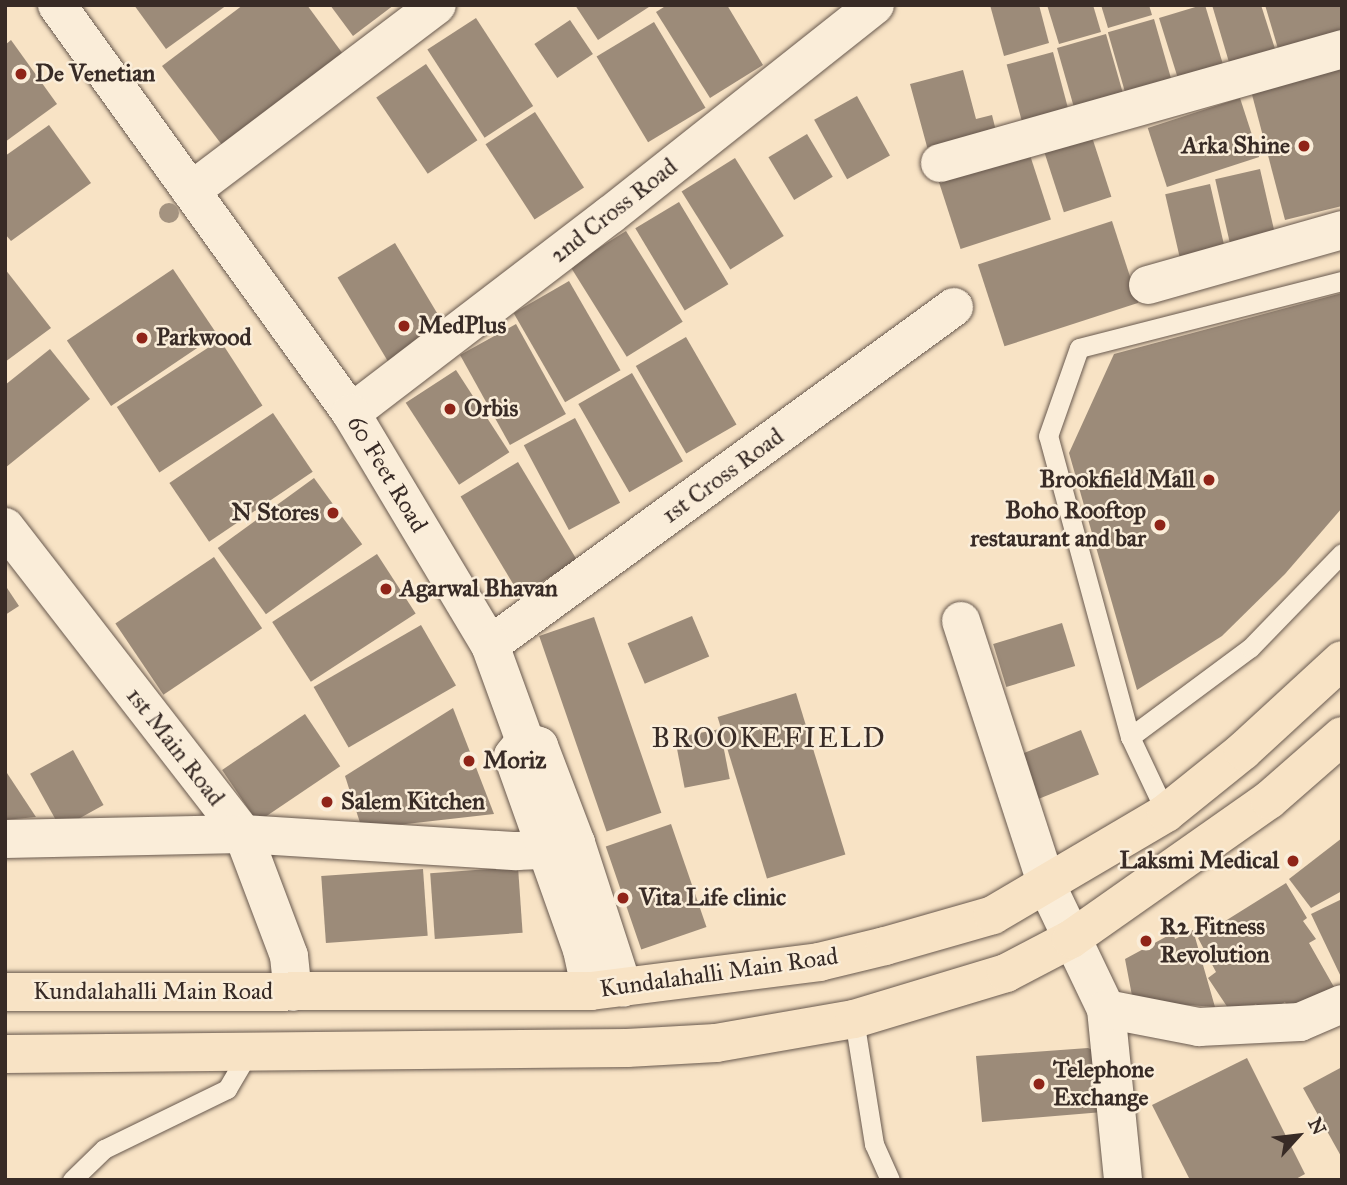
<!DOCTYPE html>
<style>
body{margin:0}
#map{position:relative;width:1347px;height:1185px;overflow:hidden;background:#f8e3c5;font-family:"IM FELL Great Primer",serif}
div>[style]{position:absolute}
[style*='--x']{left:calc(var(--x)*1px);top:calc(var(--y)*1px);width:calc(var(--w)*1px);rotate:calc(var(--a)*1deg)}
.building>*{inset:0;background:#9c8b79;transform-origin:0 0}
.roads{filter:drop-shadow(0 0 2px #68594e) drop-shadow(0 0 2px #68594e)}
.service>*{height:19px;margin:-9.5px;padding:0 9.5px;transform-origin:9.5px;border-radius:9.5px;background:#faedd9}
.minor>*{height:38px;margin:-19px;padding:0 19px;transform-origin:19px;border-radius:19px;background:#faedd9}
.tertiary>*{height:38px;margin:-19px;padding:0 19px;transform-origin:19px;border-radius:19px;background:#faedd9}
.primary>*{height:38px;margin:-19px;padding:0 19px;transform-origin:19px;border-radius:19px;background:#f8e3c5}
.trees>*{width:20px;height:20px;margin:-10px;border-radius:50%;background:#a49380}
.dots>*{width:19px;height:19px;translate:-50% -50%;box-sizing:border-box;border:4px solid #faedd9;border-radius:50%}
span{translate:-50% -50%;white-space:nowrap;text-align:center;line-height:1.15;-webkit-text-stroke:5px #faedd9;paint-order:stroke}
.poi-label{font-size:24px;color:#382b26;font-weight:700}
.left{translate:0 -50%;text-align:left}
.right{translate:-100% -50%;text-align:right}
.street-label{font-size:24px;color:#382b26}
.quarter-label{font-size:28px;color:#382b26;letter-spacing:2px}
.frame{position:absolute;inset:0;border:7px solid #382b26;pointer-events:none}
.north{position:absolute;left:1263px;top:1101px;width:70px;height:70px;-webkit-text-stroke:5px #faedd9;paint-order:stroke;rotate:63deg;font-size:19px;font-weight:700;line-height:28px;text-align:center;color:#382b26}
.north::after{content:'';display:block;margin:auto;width:24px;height:32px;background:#382b26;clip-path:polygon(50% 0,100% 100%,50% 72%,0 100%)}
</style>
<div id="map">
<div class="building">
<i style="clip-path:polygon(134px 5px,227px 5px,166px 49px)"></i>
<i style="clip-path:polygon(243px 5px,307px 5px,343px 54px,222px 145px,162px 66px)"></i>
<i style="clip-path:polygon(330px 5px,394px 5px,353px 36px)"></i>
<i style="clip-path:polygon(575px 5px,652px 5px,598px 40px)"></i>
<i style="clip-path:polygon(667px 5px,727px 5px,763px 65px,710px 98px,656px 12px)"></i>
<i style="clip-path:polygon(990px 5px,1039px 5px,1049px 43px,1004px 56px)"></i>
<i style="clip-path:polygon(1047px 5px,1093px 5px,1101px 32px,1059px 44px)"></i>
<i style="clip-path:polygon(1101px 5px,1149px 5px,1152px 15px,1108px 28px)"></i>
<i style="clip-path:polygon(1202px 5px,1205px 5px,1225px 71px,1180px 85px,1159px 18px)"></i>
<i style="clip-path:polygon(1212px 5px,1261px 5px,1277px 55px,1231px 69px)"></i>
<i style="clip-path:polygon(1265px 5px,1342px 5px,1342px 33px,1279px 52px)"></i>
<i style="left:476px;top:18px;width:105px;height:58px;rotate:57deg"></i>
<i style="left:1154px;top:19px;width:72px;height:48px;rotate:74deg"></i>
<i style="left:570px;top:20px;width:41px;height:43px;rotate:56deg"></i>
<i style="left:654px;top:22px;width:100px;height:67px;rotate:59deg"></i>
<i style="left:1106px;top:34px;width:66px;height:51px;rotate:74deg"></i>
<i style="clip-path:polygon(11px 40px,57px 104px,5px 142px,5px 45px)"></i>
<i style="left:1053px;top:52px;width:62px;height:48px;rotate:75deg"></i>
<i style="left:426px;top:64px;width:92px;height:60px;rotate:56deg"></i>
<i style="clip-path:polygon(1342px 64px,1342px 206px,1285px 220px,1250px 87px)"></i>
<i style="clip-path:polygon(963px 70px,976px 119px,992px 115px,997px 135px,929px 154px,910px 84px)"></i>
<i style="left:857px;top:96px;width:68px;height:49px;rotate:61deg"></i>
<i style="left:1240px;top:98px;width:62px;height:97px;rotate:72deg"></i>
<i style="left:535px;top:112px;width:90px;height:59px;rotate:57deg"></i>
<i style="clip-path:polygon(49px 125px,91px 183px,11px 241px,5px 234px,5px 156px)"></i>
<i style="left:807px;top:134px;width:50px;height:45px;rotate:59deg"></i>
<i style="left:1091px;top:134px;width:66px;height:50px;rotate:72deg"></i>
<i style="left:1029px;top:152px;width:71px;height:95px;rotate:72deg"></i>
<i style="left:735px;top:158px;width:92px;height:63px;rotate:58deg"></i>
<i style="left:1260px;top:169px;width:71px;height:46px;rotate:77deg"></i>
<i style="left:1210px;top:184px;width:70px;height:46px;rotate:77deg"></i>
<i style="left:679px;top:202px;width:96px;height:51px;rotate:59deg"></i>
<i style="left:1112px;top:221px;width:86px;height:141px;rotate:72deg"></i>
<i style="left:626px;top:231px;width:107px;height:66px;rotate:58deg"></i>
<i style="left:395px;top:243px;width:100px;height:67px;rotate:59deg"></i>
<i style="clip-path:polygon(5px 269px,51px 328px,5px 362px)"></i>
<i style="left:173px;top:269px;width:79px;height:128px;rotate:56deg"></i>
<i style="left:569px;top:281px;width:103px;height:64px;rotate:60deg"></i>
<i style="clip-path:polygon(1342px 293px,1342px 508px,1285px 574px,1222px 636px,1137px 690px,1069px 453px,1114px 354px)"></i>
<i style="left:516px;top:324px;width:103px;height:64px;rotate:61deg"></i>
<i style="left:686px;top:337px;width:101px;height:58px;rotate:60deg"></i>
<i style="left:220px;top:340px;width:78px;height:123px;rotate:57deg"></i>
<i style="clip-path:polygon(50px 349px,90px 399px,5px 468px,5px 385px)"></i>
<i style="left:456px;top:370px;width:98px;height:60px;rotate:57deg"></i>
<i style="left:632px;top:373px;width:102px;height:62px;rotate:60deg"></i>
<i style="left:273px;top:413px;width:71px;height:125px;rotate:56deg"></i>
<i style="left:575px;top:418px;width:96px;height:58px;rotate:62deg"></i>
<i style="left:518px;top:462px;width:115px;height:67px;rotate:59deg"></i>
<i style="left:314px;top:478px;width:82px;height:119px;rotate:54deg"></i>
<i style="left:377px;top:554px;width:71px;height:125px;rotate:57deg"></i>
<i style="left:214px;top:557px;width:86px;height:119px;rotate:56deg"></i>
<i style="clip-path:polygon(5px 585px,19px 606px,5px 615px)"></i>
<i style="left:692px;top:616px;width:44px;height:70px;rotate:67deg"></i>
<i style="left:594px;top:617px;width:207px;height:58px;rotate:71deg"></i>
<i style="left:1062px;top:623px;width:45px;height:72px;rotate:73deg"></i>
<i style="left:421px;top:625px;width:70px;height:124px;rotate:60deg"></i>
<i style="left:796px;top:693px;width:169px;height:82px;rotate:73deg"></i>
<i style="clip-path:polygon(453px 708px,494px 814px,362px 829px,345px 776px)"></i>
<i style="left:305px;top:714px;width:63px;height:100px;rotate:56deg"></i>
<i style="left:720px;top:729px;width:51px;height:46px;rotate:79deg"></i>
<i style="left:1081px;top:730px;width:48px;height:68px;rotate:68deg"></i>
<i style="left:73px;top:750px;width:63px;height:49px;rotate:61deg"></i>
<i style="clip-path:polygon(5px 770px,36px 817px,5px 820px)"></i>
<i style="left:671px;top:824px;width:109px;height:69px;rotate:71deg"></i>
<i style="clip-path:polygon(1342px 838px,1342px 891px,1311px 908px,1289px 879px)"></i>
<i style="left:518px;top:867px;width:66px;height:88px;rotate:86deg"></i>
<i style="left:423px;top:869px;width:67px;height:102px;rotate:86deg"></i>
<i style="clip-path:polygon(1286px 883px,1307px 918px,1303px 921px,1316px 939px,1309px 943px,1334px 987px,1290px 1011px,1285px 1002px,1264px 1015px,1256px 1004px,1234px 1017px,1208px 978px,1216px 972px,1198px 938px)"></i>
<i style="clip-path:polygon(1342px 899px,1342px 979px,1311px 914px)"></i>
<i style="clip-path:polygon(1193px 930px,1215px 1007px,1133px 1001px,1125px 959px,1173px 933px,1175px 939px)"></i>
<i style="clip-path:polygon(1088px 1048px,1098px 1052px,1103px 1112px,982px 1122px,976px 1056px)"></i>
<i style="clip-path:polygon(1247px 1058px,1305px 1174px,1294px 1180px,1190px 1180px,1152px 1105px)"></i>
<i style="clip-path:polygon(1342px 1067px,1342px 1158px,1303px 1088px)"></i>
</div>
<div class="roads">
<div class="service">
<i style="--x:1130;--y:737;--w:149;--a:-36.6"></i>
<i style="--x:1250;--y:648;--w:132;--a:-45.9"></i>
<i style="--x:1166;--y:813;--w:84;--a:-115.3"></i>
<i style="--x:1130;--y:737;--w:312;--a:-105.2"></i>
<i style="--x:1048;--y:436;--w:93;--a:-70.6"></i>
<i style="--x:1079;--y:348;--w:271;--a:-14.3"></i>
<i style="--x:854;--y:1019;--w:127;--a:80.9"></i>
<i style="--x:874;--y:1144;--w:39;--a:66"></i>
<i style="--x:72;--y:1180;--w:45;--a:-44.1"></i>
<i style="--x:104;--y:1149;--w:137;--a:-26"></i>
<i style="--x:227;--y:1089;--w:45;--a:-59.5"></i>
</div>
<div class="minor">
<i style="--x:940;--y:163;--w:418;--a:-15.8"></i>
<i style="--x:191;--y:191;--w:308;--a:-37.1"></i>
<i style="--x:1148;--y:285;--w:202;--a:-15.8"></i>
<i style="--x:351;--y:413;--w:326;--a:-37.4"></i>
<i style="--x:610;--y:215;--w:338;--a:-38.4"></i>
<i style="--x:5;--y:527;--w:388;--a:52.2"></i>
<i style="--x:243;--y:834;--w:130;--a:69.3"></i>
<i style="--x:289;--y:956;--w:36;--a:84"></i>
<i style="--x:961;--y:621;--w:279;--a:72"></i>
<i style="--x:1047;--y:886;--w:136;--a:64.4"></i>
<i style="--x:1106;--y:1009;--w:172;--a:84.3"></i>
<i style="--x:490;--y:645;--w:574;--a:-36.07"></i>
<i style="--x:5;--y:839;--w:238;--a:-1.2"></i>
<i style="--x:243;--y:834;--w:274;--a:3.6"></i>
<i style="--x:516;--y:851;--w:32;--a:-2"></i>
<i style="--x:548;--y:850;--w:29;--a:-14"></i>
<i style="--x:1106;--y:1009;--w:95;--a:11"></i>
<i style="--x:1199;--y:1027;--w:101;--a:-2.8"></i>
<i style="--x:1300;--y:1022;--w:46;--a:-23.2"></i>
</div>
<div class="tertiary">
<i style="--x:57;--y:5;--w:503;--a:54.22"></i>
<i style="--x:351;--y:413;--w:270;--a:59.1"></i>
<i style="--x:490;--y:645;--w:102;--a:70"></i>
<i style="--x:525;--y:741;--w:15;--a:20"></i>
<i style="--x:539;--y:746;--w:104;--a:69.1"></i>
<i style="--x:576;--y:843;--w:152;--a:72"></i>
<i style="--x:525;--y:741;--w:19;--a:129"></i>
<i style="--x:513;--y:756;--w:206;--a:70.4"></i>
<i style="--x:582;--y:950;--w:42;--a:77.6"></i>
</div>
<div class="primary">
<i style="--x:5;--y:992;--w:586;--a:-0.1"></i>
<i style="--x:591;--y:991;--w:230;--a:-7.2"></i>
<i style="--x:819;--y:962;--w:68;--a:-13.6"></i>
<i style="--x:885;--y:946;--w:112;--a:-16"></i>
<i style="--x:993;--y:915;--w:201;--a:-30.5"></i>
<i style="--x:1166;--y:813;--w:99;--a:-38.8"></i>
<i style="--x:1243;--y:751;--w:134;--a:-42.6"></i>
<i style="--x:5;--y:1054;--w:622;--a:-0.55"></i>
<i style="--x:627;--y:1048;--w:89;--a:-3.2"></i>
<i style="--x:716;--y:1043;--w:140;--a:-9.9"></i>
<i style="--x:854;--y:1019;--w:159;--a:-16.8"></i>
<i style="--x:1006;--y:973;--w:73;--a:-27.6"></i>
<i style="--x:1071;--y:939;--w:242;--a:-35.1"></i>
<i style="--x:1269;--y:800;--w:97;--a:-41.2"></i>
</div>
</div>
<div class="trees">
<i style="left:169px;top:213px"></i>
</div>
<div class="dots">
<i style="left:21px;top:74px;background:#8f2418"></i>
<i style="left:1304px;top:146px;background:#8f2418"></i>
<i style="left:404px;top:326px;background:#8f2418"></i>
<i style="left:142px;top:338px;background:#8f2418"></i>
<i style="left:450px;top:409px;background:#8f2418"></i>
<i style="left:1209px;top:480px;background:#8f2418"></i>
<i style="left:333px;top:513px;background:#8f2418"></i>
<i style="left:1160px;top:525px;background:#8f2418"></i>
<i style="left:386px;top:589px;background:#8f2418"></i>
<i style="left:469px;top:761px;background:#8f2418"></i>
<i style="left:327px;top:802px;background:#8f2418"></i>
<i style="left:1293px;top:861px;background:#8f2418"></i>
<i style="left:623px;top:898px;background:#8f2418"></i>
<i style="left:1146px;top:941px;background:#8f2418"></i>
<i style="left:1039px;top:1084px;background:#8f2418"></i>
</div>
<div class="poi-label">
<span class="left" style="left:35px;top:74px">De Venetian</span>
<span class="right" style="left:1290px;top:146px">Arka Shine</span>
<span class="left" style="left:418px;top:326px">MedPlus</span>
<span class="left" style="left:156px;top:338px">Parkwood</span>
<span class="left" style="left:464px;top:409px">Orbis</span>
<span class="right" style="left:1195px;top:480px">Brookfield Mall</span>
<span class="right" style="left:1146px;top:525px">Boho Rooftop<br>restaurant and bar</span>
<span class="right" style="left:319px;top:513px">N Stores</span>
<span class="left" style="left:400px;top:589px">Agarwal Bhavan</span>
<span class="left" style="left:483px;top:761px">Moriz</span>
<span class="left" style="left:341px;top:802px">Salem Kitchen</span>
<span class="right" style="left:1279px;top:861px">Laksmi Medical</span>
<span class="left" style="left:639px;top:898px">Vita Life clinic</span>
<span class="left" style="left:1160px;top:941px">R2 Fitness<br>Revolution</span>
<span class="left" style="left:1053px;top:1084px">Telephone<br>Exchange</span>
</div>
<div class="street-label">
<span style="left:614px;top:211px;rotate:-38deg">2nd Cross Road</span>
<span style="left:387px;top:474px;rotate:59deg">60 Feet Road</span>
<span style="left:723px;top:476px;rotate:-36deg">1st Cross Road</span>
<span style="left:175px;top:747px;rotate:52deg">1st Main Road</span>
<span style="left:719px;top:973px;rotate:-8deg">Kundalahalli Main Road</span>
<span style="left:153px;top:992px">Kundalahalli Main Road</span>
</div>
<div class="quarter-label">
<span style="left:769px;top:738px">BROOKEFIELD</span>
</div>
<div class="frame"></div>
<div class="north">N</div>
</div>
